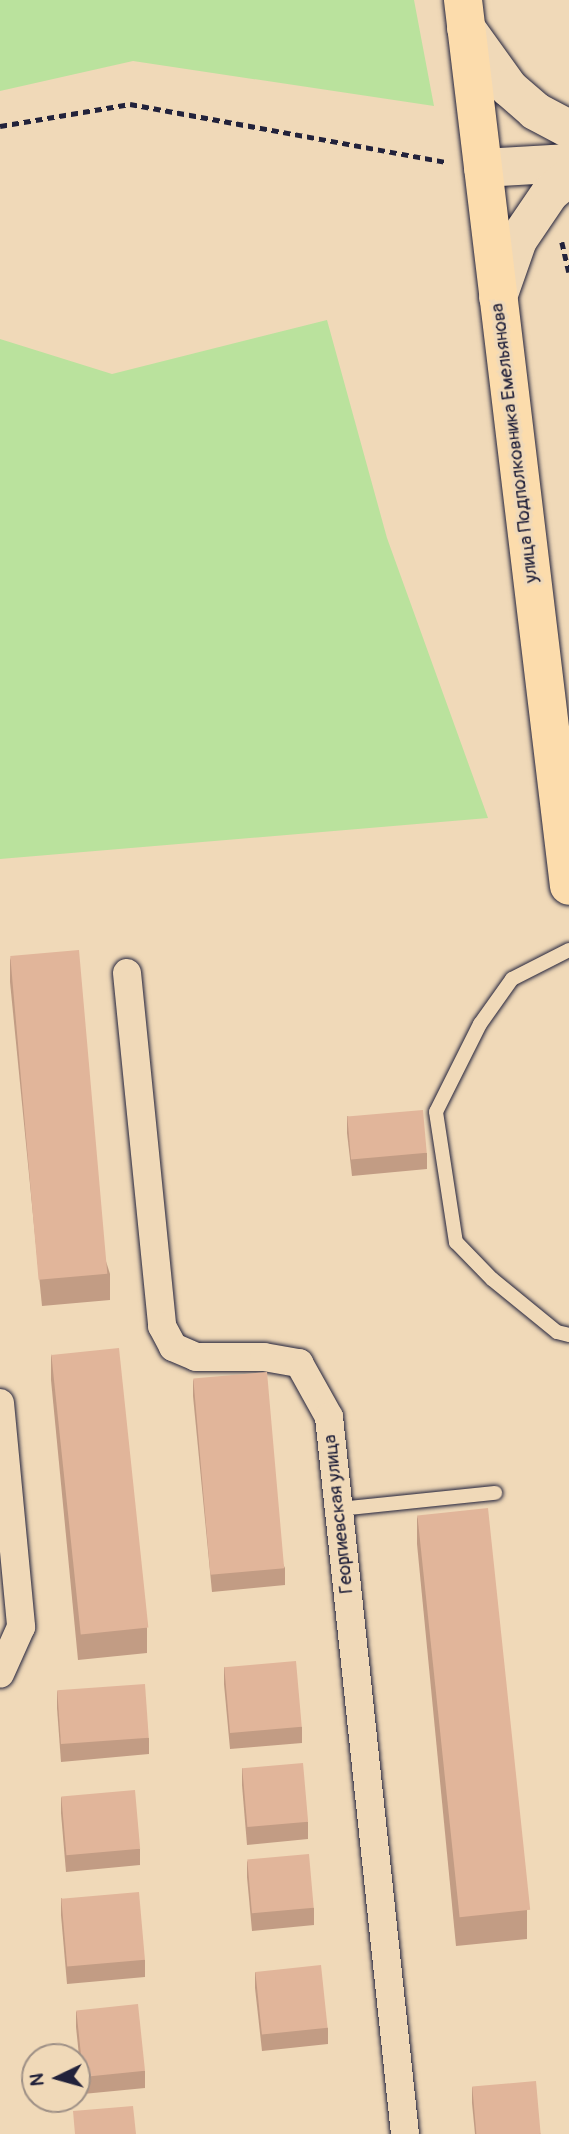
<!DOCTYPE html>
<meta charset="utf-8">
<style>
body{margin:0}
#map{position:relative;width:569px;height:2134px;overflow:hidden;background:#f0d9b8;font-family:Pangolin,sans-serif}
div>[style]{position:absolute}
[style*='--x']{left:calc(var(--x)*1px);top:calc(var(--y)*1px);width:calc(var(--w)*1px);rotate:calc(var(--a)*1deg)}
.green>*{inset:0;background:#bae29d}
.path>*{height:4.5px;margin-top:-2.25px;transform-origin:0;background:repeating-linear-gradient(90deg,#22223b 0 7px,transparent 0 12px)}
.roads{filter:drop-shadow(0 0 2px #22223b) drop-shadow(0 0 2px #22223b)}
.lane>*{height:14px;margin:-7px;padding:0 7px;transform-origin:7px;border-radius:7px;background:#f0d9b8}
.street>*{height:28px;margin:-14px;padding:0 14px;transform-origin:14px;border-radius:14px;background:#f0d9b8}
.secondary>*{height:38px;margin:-19px;padding:0 19px;transform-origin:19px;border-radius:19px;background:#f0d9b8}
.primary>*{height:38px;margin:-19px;padding:0 19px;transform-origin:19px;border-radius:19px;background:#fcdcac}
.wall>*{inset:0;background:#c29c84}
.building>*{inset:0;background:#e1b59a;transform-origin:0 0}
span{translate:-50% -50%;white-space:nowrap;text-align:center;line-height:1.15;-webkit-text-stroke:7px #f0d9b8;paint-order:stroke}
.street-label{font-size:19px;color:#22223b}
.north{position:absolute;left:21px;top:2043px;width:70px;height:70px;box-sizing:border-box;background:#f0d9b8;border:2px solid #9e9086;border-radius:50%;rotate:265deg;font-size:19px;font-weight:700;line-height:28px;text-align:center;color:#22223b}
.north::after{content:'';display:block;margin:auto;width:24px;height:32px;background:#22223b;clip-path:polygon(50% 0,100% 100%,50% 72%,0 100%)}
</style>
<div id="map">
<div class="green">
<i style="clip-path:polygon(0 0,414px 0,434px 106px,133px 61px,0 91px)"></i>
<i style="clip-path:polygon(327px 320px,387px 538px,488px 818px,0 859px,0 339px,112px 374px)"></i>
</div>
<div class="path">
<i style="--x:0;--y:126;--w:132;--a:-9.6"></i>
<i style="--x:130;--y:104;--w:322;--a:10.4"></i>
<i style="--x:562;--y:242;--w:31;--a:77"></i>
</div>
<div class="roads">
<div class="lane">
<i style="--x:569;--y:950;--w:64;--a:153"></i>
<i style="--x:512;--y:979;--w:55;--a:125.4"></i>
<i style="--x:480;--y:1024;--w:98;--a:116.6"></i>
<i style="--x:436;--y:1112;--w:132;--a:81.3"></i>
<i style="--x:456;--y:1242;--w:52;--a:45.8"></i>
<i style="--x:492;--y:1279;--w:84;--a:39.2"></i>
<i style="--x:557;--y:1332;--w:12;--a:14"></i>
<i style="--x:339;--y:1509;--w:157;--a:-5.9"></i>
</div>
<div class="street">
<i style="--x:127;--y:973;--w:355;--a:84.3"></i>
<i style="--x:162;--y:1326;--w:24;--a:62"></i>
<i style="--x:173;--y:1347;--w:25;--a:23"></i>
<i style="--x:196;--y:1357;--w:68;--a:0"></i>
<i style="--x:264;--y:1357;--w:36;--a:10"></i>
<i style="--x:299;--y:1363;--w:62;--a:60.9"></i>
<i style="--x:329;--y:1417;--w:721;--a:83.95"></i>
<i style="--x:0;--y:1403;--w:225;--a:84.6"></i>
<i style="--x:21;--y:1627;--w:51;--a:114.1"></i>
</div>
<div class="secondary">
<i style="--x:466;--y:28;--w:74;--a:54.4"></i>
<i style="--x:509;--y:88;--w:35;--a:41"></i>
<i style="--x:535;--y:111;--w:38;--a:28"></i>
<i style="--x:483;--y:168;--w:86;--a:-3.3"></i>
<i style="--x:498;--y:297;--w:60;--a:-70.7"></i>
<i style="--x:518;--y:240;--w:57;--a:-55.8"></i>
<i style="--x:550;--y:193;--w:25;--a:-40"></i>
</div>
<div class="primary">
<i style="--x:463;--y:0;--w:892;--a:83.18"></i>
</div>
</div>
<div class="wall">
<i style="clip-path:polygon(10px 957px,110px 1274px,110px 1300px,42px 1306px,10px 982px)"></i>
<i style="clip-path:polygon(347px 1116px,427px 1153px,427px 1169px,352px 1176px,347px 1133px)"></i>
<i style="clip-path:polygon(51px 1354px,147px 1628px,147px 1653px,78px 1660px,51px 1380px)"></i>
<i style="clip-path:polygon(193px 1379px,285px 1568px,285px 1585px,212px 1592px,193px 1396px)"></i>
<i style="clip-path:polygon(417px 1515px,527px 1910px,527px 1939px,456px 1946px,417px 1544px)"></i>
<i style="clip-path:polygon(224px 1667px,302px 1727px,302px 1743px,230px 1749px,224px 1684px)"></i>
<i style="clip-path:polygon(57px 1691px,149px 1738px,149px 1754px,61px 1762px,57px 1708px)"></i>
<i style="clip-path:polygon(242px 1768px,308px 1822px,308px 1839px,247px 1845px,242px 1785px)"></i>
<i style="clip-path:polygon(61px 1797px,140px 1849px,140px 1865px,66px 1872px,61px 1813px)"></i>
<i style="clip-path:polygon(247px 1861px,314px 1908px,314px 1925px,252px 1931px,247px 1877px)"></i>
<i style="clip-path:polygon(61px 1898px,145px 1960px,145px 1977px,67px 1984px,61px 1915px)"></i>
<i style="clip-path:polygon(255px 1972px,328px 2028px,328px 2044px,262px 2051px,255px 1988px)"></i>
<i style="clip-path:polygon(76px 2011px,145px 2071px,145px 2088px,83px 2094px,76px 2027px)"></i>
<i style="clip-path:polygon(472px 2087px,541px 2134px,475px 2134px,472px 2103px)"></i>
</div>
<div class="building">
<i style="left:79px;top:950px;width:325px;height:69px;rotate:85deg"></i>
<i style="left:423px;top:1110px;width:43px;height:76px;rotate:85deg"></i>
<i style="left:119px;top:1348px;width:281px;height:68px;rotate:84deg"></i>
<i style="left:267px;top:1372px;width:197px;height:74px;rotate:85deg"></i>
<i style="left:488px;top:1508px;width:404px;height:71px;rotate:84deg"></i>
<i style="left:296px;top:1661px;width:66px;height:72px;rotate:85deg"></i>
<i style="left:145px;top:1684px;width:54px;height:88px;rotate:86deg"></i>
<i style="left:303px;top:1763px;width:59px;height:61px;rotate:85deg"></i>
<i style="left:135px;top:1790px;width:59px;height:74px;rotate:85deg"></i>
<i style="left:309px;top:1854px;width:54px;height:62px;rotate:85deg"></i>
<i style="left:139px;top:1892px;width:68px;height:78px;rotate:85deg"></i>
<i style="left:321px;top:1965px;width:63px;height:66px;rotate:84deg"></i>
<i style="left:138px;top:2004px;width:67px;height:62px;rotate:84deg"></i>
<i style="left:536px;top:2081px;width:53px;height:64px;rotate:85deg"></i>
<i style="clip-path:polygon(133px 2106px,136px 2134px,75px 2134px,73px 2111px)"></i>
</div>
<div class="street-label">
<span style="left:515px;top:443px;rotate:-97deg">улица Подполковника Емельянова</span>
<span style="left:339px;top:1514px;rotate:-96deg">Георгиевская улица</span>
</div>
<div class="north">N</div>
</div>
